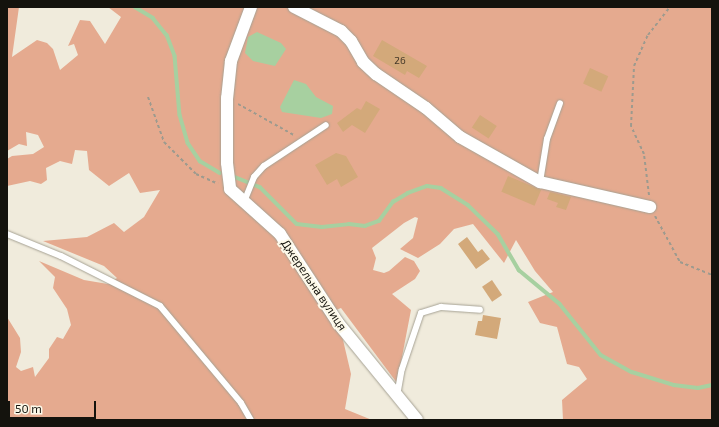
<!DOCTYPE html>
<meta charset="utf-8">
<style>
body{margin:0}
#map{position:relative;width:719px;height:427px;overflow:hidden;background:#f0ebdc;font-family:"Exo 2",sans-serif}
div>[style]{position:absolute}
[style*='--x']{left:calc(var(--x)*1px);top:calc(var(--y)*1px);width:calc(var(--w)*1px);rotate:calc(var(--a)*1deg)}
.forest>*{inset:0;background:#e5aa8f}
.water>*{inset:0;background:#a7d0a0}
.stream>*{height:3.5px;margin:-1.75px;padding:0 1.75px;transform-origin:1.75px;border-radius:1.75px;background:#a7d0a0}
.building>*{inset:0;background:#d3a97a;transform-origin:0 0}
.path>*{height:2px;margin-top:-1px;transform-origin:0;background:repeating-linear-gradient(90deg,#9d9a8e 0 3px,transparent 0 6px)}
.roads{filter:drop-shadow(0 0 1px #a6a294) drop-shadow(0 0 1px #a6a294)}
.lane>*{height:6px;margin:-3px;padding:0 3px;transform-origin:3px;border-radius:3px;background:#fff}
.street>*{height:12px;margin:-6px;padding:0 6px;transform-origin:6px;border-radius:6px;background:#fff}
span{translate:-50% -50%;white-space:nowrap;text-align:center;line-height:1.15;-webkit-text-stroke:4px #fdf9e9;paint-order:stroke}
.number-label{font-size:10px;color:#443828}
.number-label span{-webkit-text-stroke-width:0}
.street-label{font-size:12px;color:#14130d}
.frame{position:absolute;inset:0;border:8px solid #14130d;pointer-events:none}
.scale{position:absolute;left:8px;top:401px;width:88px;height:18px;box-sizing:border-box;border:2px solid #14130d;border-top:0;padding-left:5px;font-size:12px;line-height:14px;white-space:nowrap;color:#14130d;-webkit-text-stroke:3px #fdf9e9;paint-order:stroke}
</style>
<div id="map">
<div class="forest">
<i style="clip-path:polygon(7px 7px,19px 7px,12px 57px,37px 40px,47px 43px,53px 49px,60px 70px,78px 55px,74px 44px,68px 46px,80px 20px,90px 21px,105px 44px,121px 17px,108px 7px,712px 7px,712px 420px,563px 420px,562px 400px,587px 379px,579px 367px,567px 364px,557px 327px,540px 323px,528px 302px,553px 292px,535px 271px,516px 240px,504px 263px,473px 224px,454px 229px,440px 244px,418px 258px,400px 249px,413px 238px,418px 218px,415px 217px,404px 223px,372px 248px,376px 258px,373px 270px,384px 273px,389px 271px,405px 257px,414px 261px,420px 271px,415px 279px,392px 294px,411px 310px,397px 383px,341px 308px,336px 310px,351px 374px,345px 409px,372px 420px,7px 420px,7px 317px,20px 338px,21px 352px,16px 367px,21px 371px,33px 367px,35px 377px,49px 358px,49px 349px,57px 337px,63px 339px,71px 325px,67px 309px,53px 288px,55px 277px,39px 261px,84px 280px,108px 284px,117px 278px,104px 266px,43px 241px,87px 237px,114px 223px,124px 232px,144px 217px,160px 190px,140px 193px,129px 173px,109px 186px,89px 170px,87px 151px,75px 150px,72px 164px,60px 161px,46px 168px,47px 180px,41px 184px,30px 181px,7px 186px,7px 159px,12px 156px,33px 154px,44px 147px,38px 135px,26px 132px,27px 146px,19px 144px,7px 151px)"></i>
</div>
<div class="water">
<i style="clip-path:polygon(257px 32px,281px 43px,286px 49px,275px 66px,253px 61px,245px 53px,248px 37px)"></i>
<i style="clip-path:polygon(294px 80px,306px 84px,316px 97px,333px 106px,332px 114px,321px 118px,282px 112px,280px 107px)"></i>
</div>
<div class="stream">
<i style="--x:135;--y:7;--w:21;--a:31"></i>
<i style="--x:153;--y:18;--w:22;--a:51"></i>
<i style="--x:167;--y:35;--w:22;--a:69"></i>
<i style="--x:175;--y:56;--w:59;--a:85.2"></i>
<i style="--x:180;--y:115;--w:29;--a:74"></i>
<i style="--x:188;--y:143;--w:22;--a:56"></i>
<i style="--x:200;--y:161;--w:23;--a:31"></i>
<i style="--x:235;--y:177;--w:27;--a:22"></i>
<i style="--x:260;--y:187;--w:52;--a:45"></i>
<i style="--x:297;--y:224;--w:25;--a:7"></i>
<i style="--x:322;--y:227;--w:27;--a:-6"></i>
<i style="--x:349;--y:224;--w:16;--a:7"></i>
<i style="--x:365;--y:226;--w:15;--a:-20"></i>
<i style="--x:379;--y:221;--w:24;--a:-54"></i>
<i style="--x:393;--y:202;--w:17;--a:-31"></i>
<i style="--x:408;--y:193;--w:20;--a:-20"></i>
<i style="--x:427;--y:186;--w:14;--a:8"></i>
<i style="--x:441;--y:188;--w:32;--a:32"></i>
<i style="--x:468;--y:205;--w:42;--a:44"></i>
<i style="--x:498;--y:234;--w:42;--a:59.7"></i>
<i style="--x:519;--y:270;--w:53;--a:39.7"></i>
<i style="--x:560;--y:304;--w:65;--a:51.2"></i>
<i style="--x:601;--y:355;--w:35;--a:29"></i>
<i style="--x:632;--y:372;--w:44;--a:17.2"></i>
<i style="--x:674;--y:385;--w:24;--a:7"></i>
<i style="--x:698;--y:388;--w:14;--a:-12"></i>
</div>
<div class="building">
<i style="clip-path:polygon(382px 40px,427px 66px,419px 78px,407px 71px,405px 75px,373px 56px)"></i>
<i style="left:590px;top:68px;width:20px;height:17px;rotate:24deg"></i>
<i style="clip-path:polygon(366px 101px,380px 109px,365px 133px,352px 125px,343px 132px,337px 123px,357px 108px,361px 110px)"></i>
<i style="left:480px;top:115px;width:20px;height:15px;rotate:33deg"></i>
<i style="clip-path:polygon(336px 153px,346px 156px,358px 177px,341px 187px,337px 179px,327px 185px,315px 165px)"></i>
<i style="left:508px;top:176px;width:36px;height:17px;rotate:23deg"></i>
<i style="clip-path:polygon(550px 192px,571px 197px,566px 210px,556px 207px,558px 203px,547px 199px)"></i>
<i style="clip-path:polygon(467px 237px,478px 252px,482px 249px,490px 259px,476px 269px,458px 244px)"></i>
<i style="left:492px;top:280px;width:18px;height:12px;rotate:56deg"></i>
<i style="clip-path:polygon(483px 315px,501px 318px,497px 339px,475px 335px,478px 321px,482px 321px)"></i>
</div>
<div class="path">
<i style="--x:148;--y:97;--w:48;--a:70.4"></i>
<i style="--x:164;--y:142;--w:45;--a:45"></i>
<i style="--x:196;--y:174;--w:24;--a:24"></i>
<i style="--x:238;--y:104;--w:64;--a:29"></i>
<i style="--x:649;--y:195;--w:41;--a:-97"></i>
<i style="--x:644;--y:154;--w:31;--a:-115"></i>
<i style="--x:631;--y:126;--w:60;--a:-87.1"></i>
<i style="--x:634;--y:66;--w:34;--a:-66"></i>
<i style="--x:648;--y:35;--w:36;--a:-52"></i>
<i style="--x:655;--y:216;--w:52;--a:61.5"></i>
<i style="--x:680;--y:262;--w:35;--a:22"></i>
</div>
<div class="roads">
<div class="lane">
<i style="--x:540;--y:182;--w:44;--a:-80.8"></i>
<i style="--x:547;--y:139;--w:38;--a:-70"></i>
<i style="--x:244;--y:202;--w:27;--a:-68"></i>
<i style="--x:254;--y:177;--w:15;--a:-48"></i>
<i style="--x:264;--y:166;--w:74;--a:-33.5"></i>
<i style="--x:7;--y:234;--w:58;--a:22.2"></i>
<i style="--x:61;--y:256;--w:111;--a:26.8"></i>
<i style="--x:160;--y:306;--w:126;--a:50.1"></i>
<i style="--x:241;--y:403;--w:20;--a:60"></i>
<i style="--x:397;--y:396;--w:27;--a:-80"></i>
<i style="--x:402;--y:369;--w:59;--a:-71.3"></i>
<i style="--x:421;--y:313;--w:21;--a:-17"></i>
<i style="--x:441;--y:307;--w:39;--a:4"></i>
</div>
<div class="street">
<i style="--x:251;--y:7;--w:58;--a:110.3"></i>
<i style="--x:231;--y:61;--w:37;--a:96"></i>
<i style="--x:227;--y:98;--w:65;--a:90"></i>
<i style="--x:227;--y:163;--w:26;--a:83"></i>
<i style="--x:230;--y:189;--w:67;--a:42"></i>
<i style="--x:280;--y:234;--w:106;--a:56.9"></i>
<i style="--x:338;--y:323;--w:125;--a:50.8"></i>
<i style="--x:294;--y:7;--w:53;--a:27.1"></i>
<i style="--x:341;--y:31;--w:14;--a:45"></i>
<i style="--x:351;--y:41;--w:24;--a:60"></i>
<i style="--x:363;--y:62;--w:18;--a:43"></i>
<i style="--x:376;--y:74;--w:60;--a:34.2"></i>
<i style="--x:426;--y:108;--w:45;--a:40.5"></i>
<i style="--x:460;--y:137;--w:92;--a:29.4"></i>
<i style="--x:540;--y:182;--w:113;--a:12.8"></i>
</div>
</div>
<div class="number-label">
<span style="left:400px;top:61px">26</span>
</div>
<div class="street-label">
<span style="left:314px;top:285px;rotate:56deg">Джерельна вулиця</span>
</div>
<div class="frame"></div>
<div class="scale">50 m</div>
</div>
